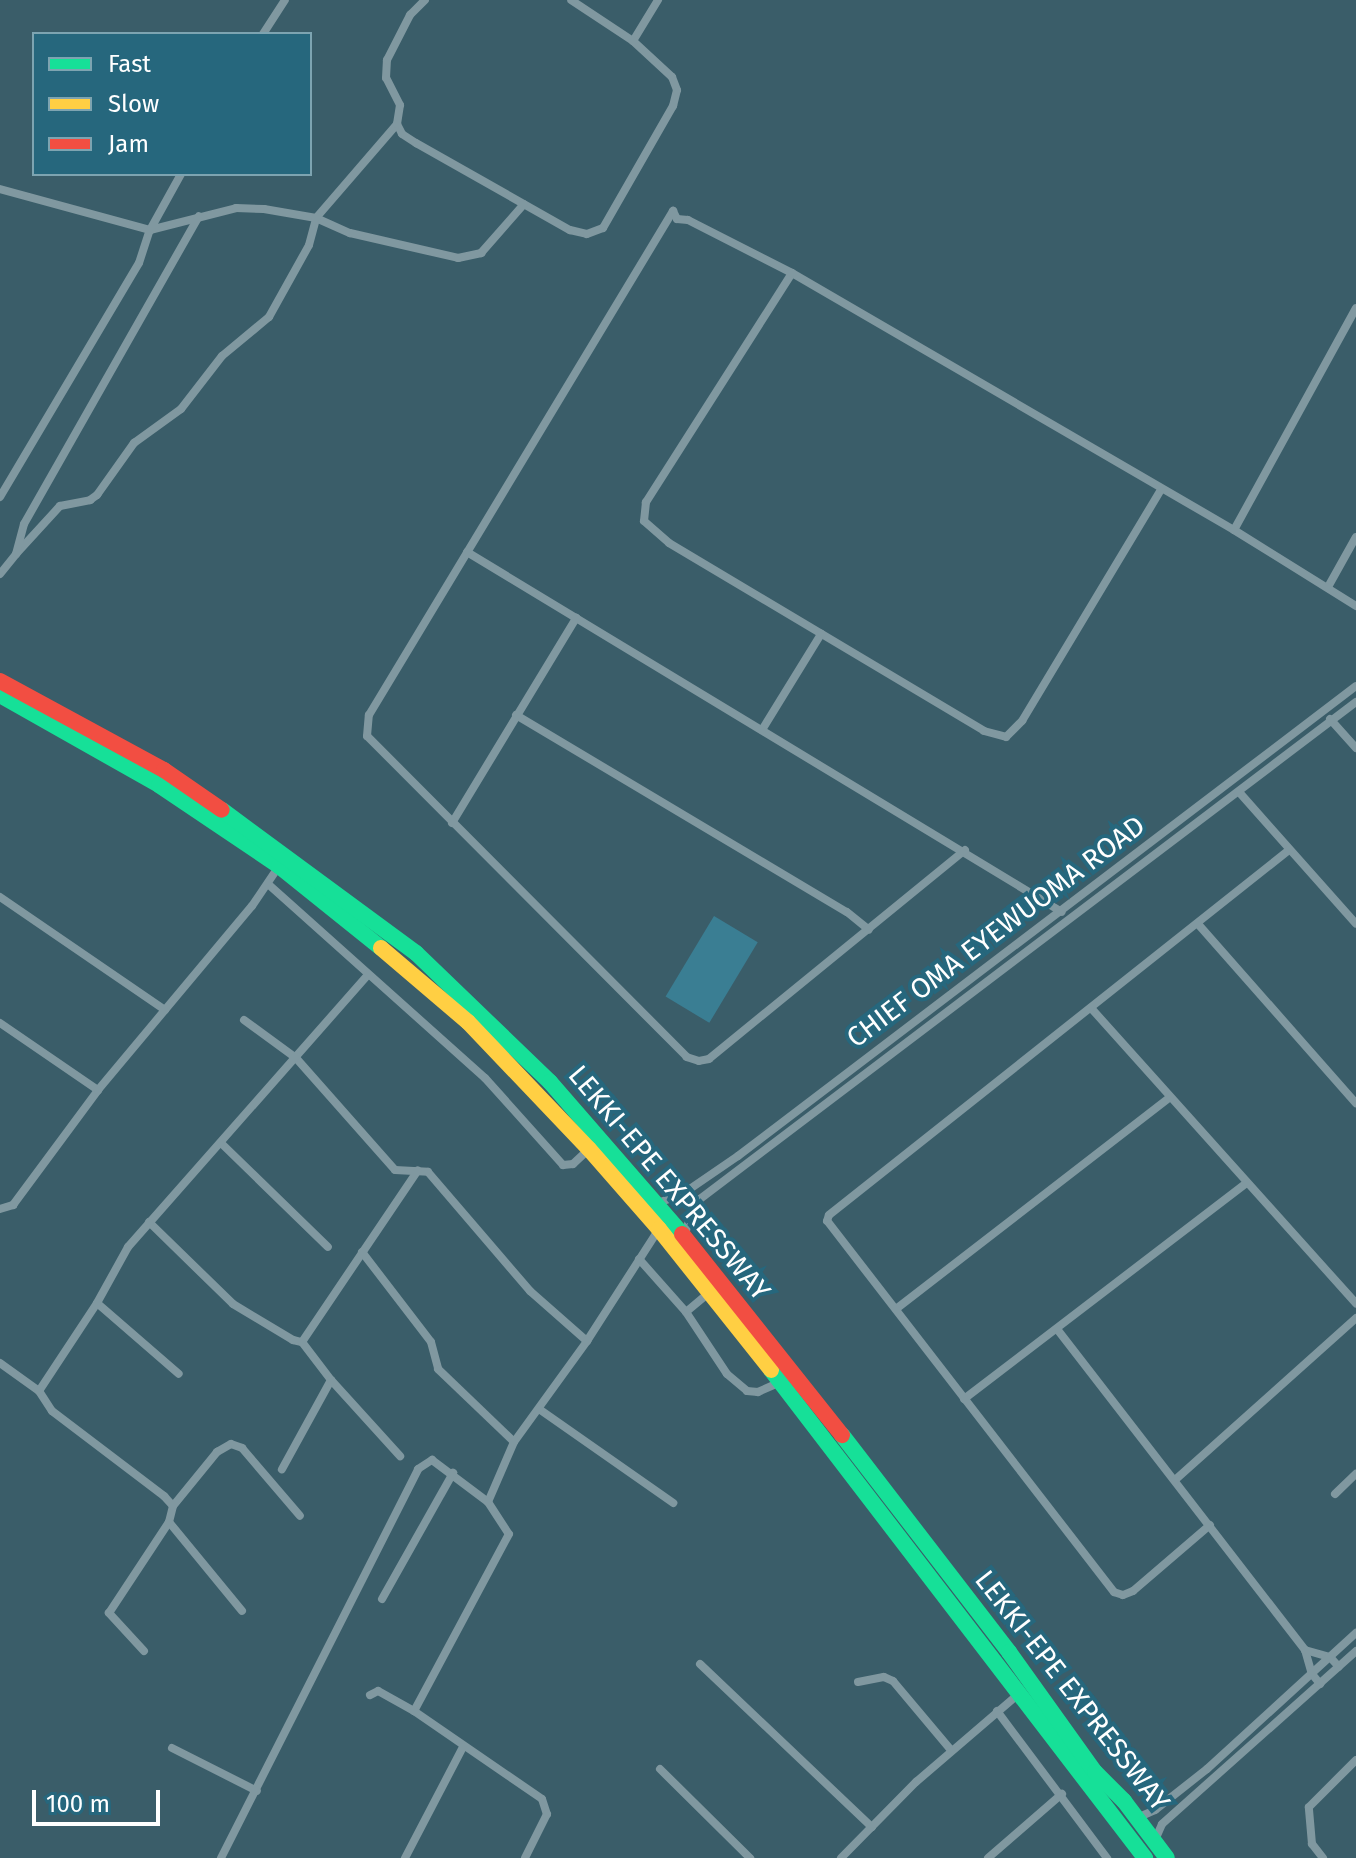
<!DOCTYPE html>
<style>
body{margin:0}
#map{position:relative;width:1356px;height:1858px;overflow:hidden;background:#3a5d69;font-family:"Fira Sans",sans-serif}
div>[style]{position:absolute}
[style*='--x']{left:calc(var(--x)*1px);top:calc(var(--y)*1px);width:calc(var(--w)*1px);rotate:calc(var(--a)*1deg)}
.green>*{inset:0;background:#3a7e93;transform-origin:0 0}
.street>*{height:8px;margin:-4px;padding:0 4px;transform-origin:4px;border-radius:4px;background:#8098a0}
.fast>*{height:16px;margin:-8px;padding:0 8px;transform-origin:8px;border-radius:8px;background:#16e098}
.slow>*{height:16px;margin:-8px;padding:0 8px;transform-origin:8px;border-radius:8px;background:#ffcf43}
.jam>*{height:16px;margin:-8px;padding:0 8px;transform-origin:8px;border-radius:8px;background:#f24e42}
span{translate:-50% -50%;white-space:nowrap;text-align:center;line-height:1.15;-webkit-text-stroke:8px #26677d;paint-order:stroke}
.street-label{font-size:28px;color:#fff}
.legend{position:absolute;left:32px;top:32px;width:280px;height:144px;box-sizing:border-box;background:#26677d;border:2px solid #7da4b1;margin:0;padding:10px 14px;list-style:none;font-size:24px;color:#fff}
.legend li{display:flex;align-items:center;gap:16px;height:40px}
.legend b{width:40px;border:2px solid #7da4b1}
.scale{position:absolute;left:32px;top:1790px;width:128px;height:36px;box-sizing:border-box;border:4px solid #fff;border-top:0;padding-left:10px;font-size:24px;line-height:28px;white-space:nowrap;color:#fff;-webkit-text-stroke:6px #26677d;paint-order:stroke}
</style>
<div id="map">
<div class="green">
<i style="left:714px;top:916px;width:51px;height:94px;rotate:31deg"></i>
</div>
<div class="street">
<i style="--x:263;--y:34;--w:40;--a:-57.1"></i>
<i style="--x:633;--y:41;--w:48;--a:-58.6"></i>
<i style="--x:397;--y:124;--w:11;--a:63"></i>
<i style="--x:402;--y:134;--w:17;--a:33"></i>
<i style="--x:416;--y:143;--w:177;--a:29.5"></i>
<i style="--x:570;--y:230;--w:17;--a:13"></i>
<i style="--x:587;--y:234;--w:17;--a:-21"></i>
<i style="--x:603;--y:228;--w:141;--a:-60.2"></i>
<i style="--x:673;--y:106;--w:16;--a:-76"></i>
<i style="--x:677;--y:90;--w:14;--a:-111"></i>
<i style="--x:672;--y:77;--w:53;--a:-137.3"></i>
<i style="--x:633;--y:41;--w:74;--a:-146.5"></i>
<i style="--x:0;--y:189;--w:156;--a:15.3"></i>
<i style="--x:150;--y:230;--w:89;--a:-14.3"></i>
<i style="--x:236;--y:208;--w:28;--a:2"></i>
<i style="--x:264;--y:209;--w:53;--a:9.8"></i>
<i style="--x:316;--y:218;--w:37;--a:24"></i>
<i style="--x:350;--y:233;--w:111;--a:13"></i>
<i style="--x:458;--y:258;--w:24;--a:-12"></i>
<i style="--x:481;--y:253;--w:65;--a:-48.7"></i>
<i style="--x:792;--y:273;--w:272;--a:122.5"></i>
<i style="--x:646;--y:502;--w:19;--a:96"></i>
<i style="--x:644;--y:521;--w:33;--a:41"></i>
<i style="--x:669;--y:543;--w:367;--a:30.8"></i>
<i style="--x:984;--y:731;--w:23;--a:15"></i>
<i style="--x:1006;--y:737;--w:23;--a:-45"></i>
<i style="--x:1022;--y:721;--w:270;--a:-59"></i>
<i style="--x:0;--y:497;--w:272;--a:-59.3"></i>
<i style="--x:139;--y:263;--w:35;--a:-72"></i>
<i style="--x:150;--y:230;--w:64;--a:-61"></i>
<i style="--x:1234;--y:530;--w:253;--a:-61.2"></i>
<i style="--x:467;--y:552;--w:695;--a:31.18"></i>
<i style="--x:16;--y:554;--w:65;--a:-47.5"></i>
<i style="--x:60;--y:506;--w:31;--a:-11"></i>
<i style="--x:90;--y:500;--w:9;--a:-36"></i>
<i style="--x:97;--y:495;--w:64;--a:-54.6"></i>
<i style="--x:134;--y:443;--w:58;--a:-35.9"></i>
<i style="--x:181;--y:409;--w:67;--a:-52.3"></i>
<i style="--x:222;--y:356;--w:61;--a:-39.7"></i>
<i style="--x:269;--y:317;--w:82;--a:-60.9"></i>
<i style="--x:309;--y:245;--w:28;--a:-75"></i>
<i style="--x:316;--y:218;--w:124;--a:-49.2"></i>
<i style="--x:397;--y:124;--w:19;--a:-81"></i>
<i style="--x:400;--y:105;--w:30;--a:-117"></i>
<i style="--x:386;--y:78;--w:18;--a:-87"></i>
<i style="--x:387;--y:60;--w:51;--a:-62.9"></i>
<i style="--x:410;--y:15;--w:21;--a:-45"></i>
<i style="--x:0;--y:574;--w:26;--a:-51"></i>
<i style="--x:16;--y:554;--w:31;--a:-75"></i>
<i style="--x:24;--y:524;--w:354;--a:-60.4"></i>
<i style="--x:1328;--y:587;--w:57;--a:-60.8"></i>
<i style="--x:516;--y:715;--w:385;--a:30.8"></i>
<i style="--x:847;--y:912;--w:28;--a:39"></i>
<i style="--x:1330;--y:719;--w:39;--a:48"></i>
<i style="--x:762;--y:730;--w:113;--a:-58.4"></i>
<i style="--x:1239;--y:792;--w:176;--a:48.4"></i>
<i style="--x:452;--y:823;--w:240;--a:-58.8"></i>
<i style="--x:965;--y:850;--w:330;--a:140.8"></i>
<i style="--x:709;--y:1059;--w:10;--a:169"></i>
<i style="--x:699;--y:1061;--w:13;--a:-162"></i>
<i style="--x:687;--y:1057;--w:453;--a:-134.9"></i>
<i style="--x:367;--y:736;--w:21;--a:-85"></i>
<i style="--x:369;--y:715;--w:589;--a:-58.9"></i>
<i style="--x:673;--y:211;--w:9;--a:63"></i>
<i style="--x:677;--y:219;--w:11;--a:5"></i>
<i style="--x:688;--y:220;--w:117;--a:27"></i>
<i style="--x:792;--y:273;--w:511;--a:30.18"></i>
<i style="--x:1234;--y:530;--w:144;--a:31.9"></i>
<i style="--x:268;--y:884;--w:291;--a:41.8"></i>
<i style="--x:485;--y:1078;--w:117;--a:48.1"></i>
<i style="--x:563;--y:1165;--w:10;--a:-6"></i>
<i style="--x:573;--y:1164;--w:22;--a:-43"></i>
<i style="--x:0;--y:897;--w:200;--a:34.4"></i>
<i style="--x:1198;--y:924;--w:239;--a:48.6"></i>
<i style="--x:1091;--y:1008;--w:397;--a:48.1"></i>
<i style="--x:244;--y:1020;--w:64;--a:36.2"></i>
<i style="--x:296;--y:1058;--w:149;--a:48.5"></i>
<i style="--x:395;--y:1170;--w:33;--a:3"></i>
<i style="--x:428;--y:1172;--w:157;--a:49.4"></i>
<i style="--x:530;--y:1291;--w:76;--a:41.3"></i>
<i style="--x:0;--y:1023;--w:119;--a:34.4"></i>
<i style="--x:221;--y:1143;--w:149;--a:44.2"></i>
<i style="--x:657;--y:1203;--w:25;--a:-18"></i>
<i style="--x:681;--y:1195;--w:69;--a:-34.4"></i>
<i style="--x:738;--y:1156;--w:776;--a:-37.25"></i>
<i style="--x:0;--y:1209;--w:14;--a:-17"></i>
<i style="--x:13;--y:1205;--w:143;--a:-53.5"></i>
<i style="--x:98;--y:1090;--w:240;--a:-50.1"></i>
<i style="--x:252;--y:906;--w:48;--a:-56"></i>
<i style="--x:149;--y:1222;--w:117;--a:44.3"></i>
<i style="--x:233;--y:1304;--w:70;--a:31"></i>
<i style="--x:293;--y:1340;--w:9;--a:13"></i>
<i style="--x:302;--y:1342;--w:48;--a:52.7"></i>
<i style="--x:331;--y:1380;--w:102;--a:118.8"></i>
<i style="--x:684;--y:1237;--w:30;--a:-73"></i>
<i style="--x:693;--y:1208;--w:11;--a:-52"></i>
<i style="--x:700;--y:1199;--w:823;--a:-37.15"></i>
<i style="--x:362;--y:1252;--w:113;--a:52.5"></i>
<i style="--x:431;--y:1342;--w:28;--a:75"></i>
<i style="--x:438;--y:1369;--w:105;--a:43.8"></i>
<i style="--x:639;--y:1259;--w:71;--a:48.4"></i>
<i style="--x:686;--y:1312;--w:74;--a:56.5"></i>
<i style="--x:727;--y:1374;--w:26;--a:40"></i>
<i style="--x:747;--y:1391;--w:11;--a:5"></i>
<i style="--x:758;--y:1392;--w:24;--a:-24"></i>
<i style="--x:97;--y:1303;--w:108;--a:40.9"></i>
<i style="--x:896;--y:1309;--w:346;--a:-37.7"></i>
<i style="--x:686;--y:1312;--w:31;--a:-40"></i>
<i style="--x:1057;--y:1329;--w:406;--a:52.3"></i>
<i style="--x:1305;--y:1650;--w:25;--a:74"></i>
<i style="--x:1312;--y:1674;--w:13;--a:51"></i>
<i style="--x:302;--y:1342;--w:207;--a:-56"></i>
<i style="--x:0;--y:1363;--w:48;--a:35.7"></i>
<i style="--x:39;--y:1391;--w:24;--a:57"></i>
<i style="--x:52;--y:1411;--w:141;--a:37.2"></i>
<i style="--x:164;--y:1496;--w:13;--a:48"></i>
<i style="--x:173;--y:1506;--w:16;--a:104"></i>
<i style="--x:169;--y:1522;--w:115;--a:50.6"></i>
<i style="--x:331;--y:1380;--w:103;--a:47.8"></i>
<i style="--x:39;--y:1391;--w:105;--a:-56.6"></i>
<i style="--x:97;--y:1303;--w:64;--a:-61"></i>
<i style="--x:128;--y:1247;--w:363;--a:-48.6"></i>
<i style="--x:964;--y:1399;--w:356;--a:-37.4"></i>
<i style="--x:539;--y:1409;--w:164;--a:35"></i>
<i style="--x:1175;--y:1480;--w:243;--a:-41.8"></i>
<i style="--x:1335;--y:1494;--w:29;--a:-44"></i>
<i style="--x:488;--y:1502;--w:65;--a:-66.6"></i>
<i style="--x:514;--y:1442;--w:125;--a:-54.1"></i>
<i style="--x:587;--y:1341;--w:133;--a:-57.3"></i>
<i style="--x:173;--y:1506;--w:70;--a:-50.8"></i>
<i style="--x:217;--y:1452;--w:16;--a:-30"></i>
<i style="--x:231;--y:1444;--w:12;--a:20"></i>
<i style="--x:242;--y:1448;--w:89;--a:49.5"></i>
<i style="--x:1210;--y:1525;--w:101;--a:139.4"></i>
<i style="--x:1133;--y:1591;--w:11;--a:158"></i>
<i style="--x:1123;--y:1595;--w:9;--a:-162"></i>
<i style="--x:1114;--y:1592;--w:469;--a:-127.7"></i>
<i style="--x:827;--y:1221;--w:6;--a:-72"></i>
<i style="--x:829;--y:1215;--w:587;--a:-38.43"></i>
<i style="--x:382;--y:1599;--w:145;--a:-60.6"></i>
<i style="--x:1305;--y:1650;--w:26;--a:16"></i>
<i style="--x:1330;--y:1657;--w:13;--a:48"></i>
<i style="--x:144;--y:1651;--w:52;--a:-132.6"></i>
<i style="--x:109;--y:1613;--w:109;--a:-56.6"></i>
<i style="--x:700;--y:1664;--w:237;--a:43.5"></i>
<i style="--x:858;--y:1682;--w:26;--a:-11"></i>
<i style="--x:884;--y:1677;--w:10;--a:24"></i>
<i style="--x:893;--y:1681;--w:90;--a:50"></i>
<i style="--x:414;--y:1711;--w:155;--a:34.5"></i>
<i style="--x:542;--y:1799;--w:16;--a:72"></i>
<i style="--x:547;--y:1814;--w:49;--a:116.6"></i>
<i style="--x:997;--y:1711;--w:184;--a:53.2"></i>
<i style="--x:172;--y:1748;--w:95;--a:26.8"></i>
<i style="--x:660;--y:1769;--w:127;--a:44.7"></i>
<i style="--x:1137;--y:1818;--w:20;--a:-24"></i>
<i style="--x:1155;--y:1810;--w:66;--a:-38.3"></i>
<i style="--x:1207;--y:1769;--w:202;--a:-42.4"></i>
<i style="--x:1155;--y:1840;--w:17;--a:-66"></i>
<i style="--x:1162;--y:1824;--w:260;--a:-41.7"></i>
<i style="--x:221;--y:1858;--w:436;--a:-63.1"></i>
<i style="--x:418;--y:1469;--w:17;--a:-33"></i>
<i style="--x:432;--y:1460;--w:70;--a:36.9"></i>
<i style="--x:488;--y:1502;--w:38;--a:57"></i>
<i style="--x:509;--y:1534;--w:201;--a:118.2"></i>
<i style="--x:414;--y:1711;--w:41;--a:-150.9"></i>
<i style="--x:378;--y:1691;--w:9;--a:153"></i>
<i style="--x:405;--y:1858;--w:125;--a:-62.4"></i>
<i style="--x:841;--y:1858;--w:107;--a:-45.4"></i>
<i style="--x:916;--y:1782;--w:137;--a:-40.6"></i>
<i style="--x:988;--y:1858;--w:98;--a:-40.9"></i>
<i style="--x:1323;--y:1858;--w:18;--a:-128"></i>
<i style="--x:1312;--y:1844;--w:37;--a:-95"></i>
<i style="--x:1309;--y:1807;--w:66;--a:-45"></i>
</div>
<div class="fast">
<i style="--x:0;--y:695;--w:183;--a:29.5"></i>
<i style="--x:159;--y:785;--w:145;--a:34"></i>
<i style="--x:279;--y:866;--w:131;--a:38.8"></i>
<i style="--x:222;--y:810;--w:241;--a:36.4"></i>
<i style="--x:416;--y:953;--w:186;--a:43.9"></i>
<i style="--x:550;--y:1082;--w:201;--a:49"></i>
<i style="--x:771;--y:1370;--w:615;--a:52.53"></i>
<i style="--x:842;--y:1435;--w:274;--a:52.4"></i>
<i style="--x:1009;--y:1652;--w:148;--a:54.4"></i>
<i style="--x:1095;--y:1772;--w:41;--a:45"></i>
<i style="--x:1124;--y:1801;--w:71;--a:53"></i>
</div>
<div class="slow">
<i style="--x:381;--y:948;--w:114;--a:40.4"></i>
<i style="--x:468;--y:1022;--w:175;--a:46.4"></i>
<i style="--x:589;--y:1149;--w:106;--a:48.8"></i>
<i style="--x:659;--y:1229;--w:180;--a:51.5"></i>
</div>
<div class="jam">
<i style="--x:0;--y:681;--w:187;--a:28.5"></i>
<i style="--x:164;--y:770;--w:70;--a:34.6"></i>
<i style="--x:682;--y:1234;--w:257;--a:51.5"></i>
</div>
<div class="street-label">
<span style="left:996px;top:932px;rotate:-37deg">CHIEF OMA EYEWUOMA ROAD</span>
<span style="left:669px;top:1183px;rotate:50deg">LEKKI-EPE EXPRESSWAY</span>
<span style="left:1072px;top:1691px;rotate:52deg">LEKKI-EPE EXPRESSWAY</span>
</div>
<ul class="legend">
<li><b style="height:10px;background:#16e098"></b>Fast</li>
<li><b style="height:10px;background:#ffcf43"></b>Slow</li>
<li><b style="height:10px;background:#f24e42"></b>Jam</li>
</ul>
<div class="scale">100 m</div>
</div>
